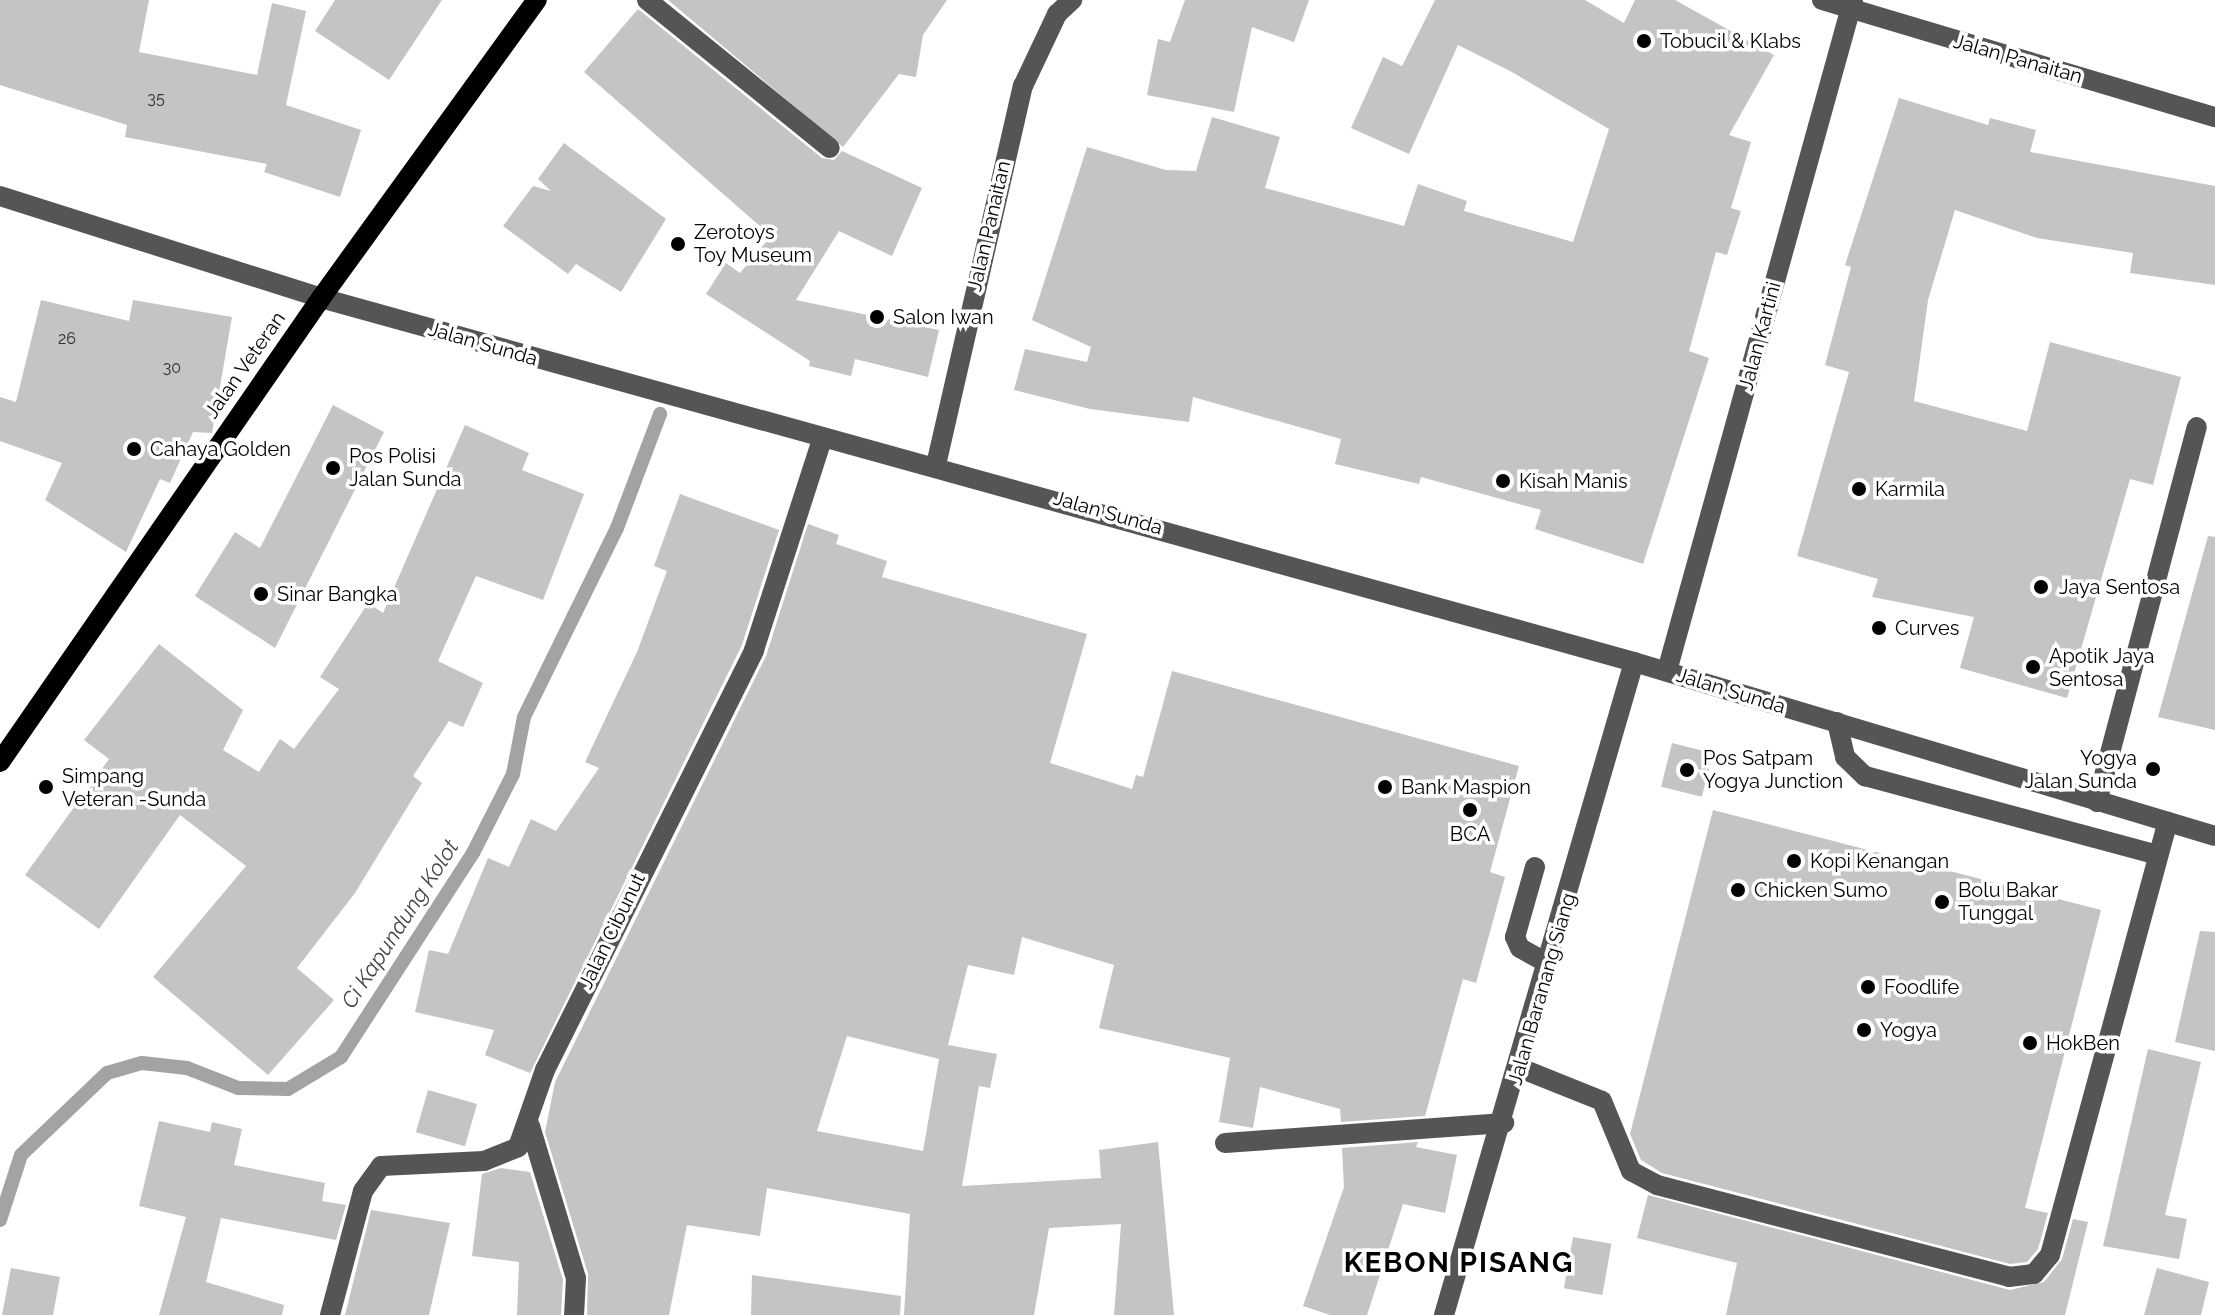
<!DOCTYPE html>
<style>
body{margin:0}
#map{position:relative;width:2215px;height:1315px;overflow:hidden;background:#fff;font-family:Raleway,sans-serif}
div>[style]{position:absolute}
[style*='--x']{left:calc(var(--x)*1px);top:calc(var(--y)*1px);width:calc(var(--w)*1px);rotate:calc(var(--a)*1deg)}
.stream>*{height:14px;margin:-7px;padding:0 7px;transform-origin:7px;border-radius:7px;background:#a3a3a3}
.building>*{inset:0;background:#c4c4c4;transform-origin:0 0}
.minor>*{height:20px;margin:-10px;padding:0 10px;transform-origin:10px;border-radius:10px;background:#555}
.major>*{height:20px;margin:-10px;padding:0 10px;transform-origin:10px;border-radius:10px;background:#000}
.dots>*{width:22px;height:22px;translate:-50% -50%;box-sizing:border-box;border:4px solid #fff;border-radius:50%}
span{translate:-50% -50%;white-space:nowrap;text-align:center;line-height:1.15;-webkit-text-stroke:7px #fff;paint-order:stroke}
.number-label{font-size:16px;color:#313131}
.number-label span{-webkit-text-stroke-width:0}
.poi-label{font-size:20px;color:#000}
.left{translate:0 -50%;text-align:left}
.right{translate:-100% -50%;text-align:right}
.street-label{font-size:20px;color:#000}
.water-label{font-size:22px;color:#444;font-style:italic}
.district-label{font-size:28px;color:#000;font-weight:700;letter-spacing:2px}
</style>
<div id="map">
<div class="stream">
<i style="--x:0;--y:1220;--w:68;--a:-72.1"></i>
<i style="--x:21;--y:1155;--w:119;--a:-43.6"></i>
<i style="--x:107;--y:1073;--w:36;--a:-16"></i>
<i style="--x:142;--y:1063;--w:45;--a:6.3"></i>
<i style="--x:187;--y:1068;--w:55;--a:21.4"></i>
<i style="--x:238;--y:1088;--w:50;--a:1.1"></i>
<i style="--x:288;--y:1089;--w:62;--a:-31.1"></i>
<i style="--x:341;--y:1057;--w:243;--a:-57.1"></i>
<i style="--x:473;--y:853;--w:89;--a:-63.1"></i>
<i style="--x:513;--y:774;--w:58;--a:-79.1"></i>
<i style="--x:524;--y:717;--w:211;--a:-63.8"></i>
<i style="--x:617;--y:528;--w:122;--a:-69.3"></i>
</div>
<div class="building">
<i style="clip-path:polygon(0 0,149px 0,139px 52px,257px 75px,272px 3px,306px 11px,286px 105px,361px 130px,340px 197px,264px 172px,267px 164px,125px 137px,127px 125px,0 85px)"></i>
<i style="clip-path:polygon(335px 0,442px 0,389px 80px,315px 31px)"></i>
<i style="clip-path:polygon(668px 0,947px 0,923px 35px,916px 77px,899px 74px,843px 147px)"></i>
<i style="clip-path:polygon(1185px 0,1309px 0,1294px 42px,1252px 27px,1234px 112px,1147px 95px,1158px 39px,1170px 42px)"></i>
<i style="clip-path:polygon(1435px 0,1585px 0,1624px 23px,1635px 0,1675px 0,1774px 55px,1729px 135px,1751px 142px,1731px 208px,1741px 211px,1727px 255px,1716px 252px,1689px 351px,1709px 358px,1643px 564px,1535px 529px,1541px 510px,1421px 477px,1419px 484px,1335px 464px,1341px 439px,1193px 397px,1189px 422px,1090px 409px,1014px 390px,1025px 349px,1087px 362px,1091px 347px,1032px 320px,1087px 147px,1166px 170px,1196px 171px,1212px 117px,1280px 137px,1265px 188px,1404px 226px,1418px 184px,1467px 201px,1464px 211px,1573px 242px,1609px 129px,1510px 71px,1458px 45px,1409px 154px,1351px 128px,1383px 57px,1402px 66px)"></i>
<i style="clip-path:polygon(638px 9px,822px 158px,834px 160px,842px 151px,922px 188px,892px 256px,839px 231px,796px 300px,939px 330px,928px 377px,855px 359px,851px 376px,809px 366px,810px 361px,706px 294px,726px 263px,740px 273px,771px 236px,584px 72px)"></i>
<i style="clip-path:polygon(1899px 98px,1988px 125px,1990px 118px,2036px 130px,2030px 152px,2215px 186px,2215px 285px,2130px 273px,2133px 253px,2037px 238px,1955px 210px,1928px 300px,1914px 401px,2027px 431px,2050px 342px,2181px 377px,2153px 485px,2130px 479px,2067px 698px,1960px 668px,1974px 617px,1872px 597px,1878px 579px,1797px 556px,1849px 372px,1825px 365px,1851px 267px,1845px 265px)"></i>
<i style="clip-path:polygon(564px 143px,666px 219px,621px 292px,576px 264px,568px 274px,503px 226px,533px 186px,551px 191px,538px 179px)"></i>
<i style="clip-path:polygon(41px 300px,129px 321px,133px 300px,232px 317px,212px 433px,193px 432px,170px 483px,160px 479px,126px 552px,45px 500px,62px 463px,0 441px,0 397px,16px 402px)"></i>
<i style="clip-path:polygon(333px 405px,384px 432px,275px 648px,195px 596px,235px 532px,260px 548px)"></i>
<i style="clip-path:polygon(465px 425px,529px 453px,522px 470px,584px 494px,543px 600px,476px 576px,438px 661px,483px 683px,463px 727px,449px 721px,413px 776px,422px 783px,355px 893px,297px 968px,334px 1000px,268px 1075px,153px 977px,246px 866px,180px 815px,99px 929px,25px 875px,109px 759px,84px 740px,159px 644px,243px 710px,223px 750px,259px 772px,280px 739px,294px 749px,339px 689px,320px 677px,368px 603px,383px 613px)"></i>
<i style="clip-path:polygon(680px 494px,779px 530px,742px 645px,530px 1073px,485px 1055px,494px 1030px,415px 1012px,429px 950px,448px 954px,488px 858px,509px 867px,531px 819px,556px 831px,599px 768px,585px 762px,637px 652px,667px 571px,654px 566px)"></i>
<i style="clip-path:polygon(evenodd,808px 524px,839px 535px,836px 544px,887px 561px,882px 577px,1087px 634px,1050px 763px,1132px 789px,1136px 775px,1143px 777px,1172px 671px,1519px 766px,1490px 872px,1505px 877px,1476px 983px,1463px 979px,1425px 1116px,1341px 1122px,1340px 1109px,1260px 1087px,1253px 1128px,1219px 1122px,1230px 1058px,1099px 1028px,1114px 965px,1022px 937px,1014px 975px,968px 965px,948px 1045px,997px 1054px,990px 1088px,979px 1086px,962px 1186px,1101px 1178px,1099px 1150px,1158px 1142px,1174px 1315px,1114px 1315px,1121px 1224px,1049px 1228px,1034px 1315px,904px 1315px,910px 1214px,767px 1188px,760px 1236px,687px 1225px,669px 1315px,587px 1315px,588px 1274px,545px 1132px,555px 1082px,766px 656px,808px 524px,847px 1036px,939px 1059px,923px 1151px,817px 1131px,847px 1036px)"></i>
<i style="clip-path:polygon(2208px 536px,2215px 537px,2215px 730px,2158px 717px)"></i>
<i style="left:1672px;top:743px;width:42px;height:45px;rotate:14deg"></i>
<i style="clip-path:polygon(1713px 810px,2101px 910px,2025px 1208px,2048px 1213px,2038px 1249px,2027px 1262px,2010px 1264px,1662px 1173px,1641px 1160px,1630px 1134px)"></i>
<i style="clip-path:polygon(2200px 931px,2215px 932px,2215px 1051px,2175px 1042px)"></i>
<i style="clip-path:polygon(2148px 1049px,2201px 1062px,2165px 1215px,2187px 1219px,2179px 1259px,2103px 1246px)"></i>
<i style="left:428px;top:1090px;width:51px;height:44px;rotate:16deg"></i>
<i style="clip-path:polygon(159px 1121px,210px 1132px,212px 1122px,242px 1129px,234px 1165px,325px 1183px,322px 1201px,346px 1205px,336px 1240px,221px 1218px,206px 1282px,284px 1305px,282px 1315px,159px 1315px,186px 1217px,139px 1206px)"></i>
<i style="clip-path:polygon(1418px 1142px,1416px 1147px,1457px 1155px,1445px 1213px,1403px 1204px,1367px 1315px,1330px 1315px,1303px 1306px,1344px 1187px,1342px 1148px)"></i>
<i style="clip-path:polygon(501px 1168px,530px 1172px,563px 1280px,561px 1315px,517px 1315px,519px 1262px,472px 1256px,482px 1174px)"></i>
<i style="clip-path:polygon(1648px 1195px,2010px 1290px,2044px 1282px,2062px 1259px,2073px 1219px,2088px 1222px,2065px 1315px,1726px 1315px,1737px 1263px,1637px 1238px)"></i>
<i style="clip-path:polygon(371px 1210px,450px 1223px,429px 1315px,345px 1315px)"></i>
<i style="left:1573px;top:1237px;width:39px;height:52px;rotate:10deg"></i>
<i style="clip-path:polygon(11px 1268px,60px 1277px,53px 1315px,2px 1315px)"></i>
<i style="clip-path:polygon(2157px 1268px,2209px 1282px,2201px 1315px,2144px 1315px)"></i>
<i style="clip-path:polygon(752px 1275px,901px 1296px,900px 1315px,751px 1315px)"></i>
</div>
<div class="minor">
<i style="--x:647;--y:0;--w:235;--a:39"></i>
<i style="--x:1822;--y:0;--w:410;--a:16.6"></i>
<i style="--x:0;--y:196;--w:337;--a:17.6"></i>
<i style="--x:321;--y:298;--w:1363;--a:15.49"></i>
<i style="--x:1634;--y:662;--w:606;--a:16.67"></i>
<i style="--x:936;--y:465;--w:389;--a:-77.1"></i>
<i style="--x:1023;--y:86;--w:80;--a:-64.7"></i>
<i style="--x:1057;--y:14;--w:21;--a:-43"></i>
<i style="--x:1667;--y:671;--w:696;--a:-74.51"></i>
<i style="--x:1837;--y:722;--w:36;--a:77"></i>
<i style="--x:1845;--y:757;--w:28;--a:44"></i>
<i style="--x:1865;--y:776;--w:303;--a:15.1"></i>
<i style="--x:2097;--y:802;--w:388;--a:-75.1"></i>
<i style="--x:1535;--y:867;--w:73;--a:105.9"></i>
<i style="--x:1515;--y:937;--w:12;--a:66"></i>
<i style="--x:1520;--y:948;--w:33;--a:29"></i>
<i style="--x:1520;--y:1068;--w:88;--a:21.9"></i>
<i style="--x:1602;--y:1101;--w:76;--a:67.5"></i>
<i style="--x:1631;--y:1171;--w:30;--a:28"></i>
<i style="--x:1657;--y:1185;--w:364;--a:14.6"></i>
<i style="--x:2009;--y:1277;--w:25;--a:-7"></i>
<i style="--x:2034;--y:1274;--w:25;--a:-50"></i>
<i style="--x:2050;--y:1255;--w:449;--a:-74.8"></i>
<i style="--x:530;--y:1126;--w:159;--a:73.2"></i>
<i style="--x:576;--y:1278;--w:37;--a:93"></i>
<i style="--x:1225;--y:1143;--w:280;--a:-4.1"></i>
<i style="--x:330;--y:1315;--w:128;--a:-75.1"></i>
<i style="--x:363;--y:1191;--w:31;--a:-54"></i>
<i style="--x:381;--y:1166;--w:103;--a:-2.8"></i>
<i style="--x:484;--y:1161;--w:37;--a:-22"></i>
<i style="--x:518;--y:1147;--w:82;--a:-70.7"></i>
<i style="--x:545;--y:1070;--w:469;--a:-63.5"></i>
<i style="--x:754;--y:650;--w:222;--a:-72.1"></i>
<i style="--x:1444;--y:1315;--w:680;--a:-73.78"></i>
</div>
<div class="major">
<i style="--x:0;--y:762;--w:564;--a:-55.32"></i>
<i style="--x:321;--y:298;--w:368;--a:-54.1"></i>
</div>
<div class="dots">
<i style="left:1644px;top:41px;background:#000"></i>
<i style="left:678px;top:244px;background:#000"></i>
<i style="left:877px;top:317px;background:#000"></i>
<i style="left:134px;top:449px;background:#000"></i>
<i style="left:333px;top:468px;background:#000"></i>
<i style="left:1503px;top:481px;background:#000"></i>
<i style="left:1859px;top:489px;background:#000"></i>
<i style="left:2041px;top:587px;background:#000"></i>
<i style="left:261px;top:594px;background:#000"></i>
<i style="left:1879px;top:628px;background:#000"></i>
<i style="left:2033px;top:667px;background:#000"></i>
<i style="left:2153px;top:769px;background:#000"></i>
<i style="left:1687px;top:770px;background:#000"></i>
<i style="left:46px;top:787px;background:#000"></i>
<i style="left:1385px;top:787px;background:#000"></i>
<i style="left:1470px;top:810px;background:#000"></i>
<i style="left:1794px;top:861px;background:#000"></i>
<i style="left:1738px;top:890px;background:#000"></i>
<i style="left:1942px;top:902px;background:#000"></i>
<i style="left:1868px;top:987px;background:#000"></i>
<i style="left:1864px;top:1030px;background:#000"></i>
<i style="left:2030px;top:1043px;background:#000"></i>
</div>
<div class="number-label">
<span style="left:156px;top:99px">35</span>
<span style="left:67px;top:339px">26</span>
<span style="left:172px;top:368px">30</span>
</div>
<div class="poi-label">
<span class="left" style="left:1660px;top:41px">Tobucil &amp; Klabs</span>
<span class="left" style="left:694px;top:244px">Zerotoys<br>Toy Museum</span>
<span class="left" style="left:893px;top:317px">Salon Iwan</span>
<span class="left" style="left:150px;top:449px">Cahaya Golden</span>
<span class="left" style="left:349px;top:468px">Pos Polisi<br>Jalan Sunda</span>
<span class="left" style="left:1519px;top:481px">Kisah Manis</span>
<span class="left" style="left:1875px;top:489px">Karmila</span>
<span class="left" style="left:2059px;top:587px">Jaya Sentosa</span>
<span class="left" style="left:277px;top:594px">Sinar Bangka</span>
<span class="left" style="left:1895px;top:628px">Curves</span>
<span class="left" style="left:2049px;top:668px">Apotik Jaya<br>Sentosa</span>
<span class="left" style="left:1703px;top:770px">Pos Satpam<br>Yogya Junction</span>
<span class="right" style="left:2137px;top:770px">Yogya<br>Jalan Sunda</span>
<span class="left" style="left:62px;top:788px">Simpang<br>Veteran -Sunda</span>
<span class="left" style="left:1401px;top:787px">Bank Maspion</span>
<span style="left:1470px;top:834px">BCA</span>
<span class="left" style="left:1810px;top:861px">Kopi Kenangan</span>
<span class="left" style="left:1754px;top:890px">Chicken Sumo</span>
<span class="left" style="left:1958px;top:902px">Bolu Bakar<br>Tunggal</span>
<span class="left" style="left:1884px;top:987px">Foodlife</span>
<span class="left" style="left:1880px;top:1030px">Yogya</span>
<span class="left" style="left:2046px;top:1043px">HokBen</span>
</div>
<div class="street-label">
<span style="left:2018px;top:59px;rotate:16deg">Jalan Panaitan</span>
<span style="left:989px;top:226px;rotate:-77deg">Jalan Panaitan</span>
<span style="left:1760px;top:336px;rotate:-75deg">Jalan Kartini</span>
<span style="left:483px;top:344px;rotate:16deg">Jalan Sunda</span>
<span style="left:245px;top:365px;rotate:-55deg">Jalan Veteran</span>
<span style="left:1108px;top:513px;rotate:16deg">Jalan Sunda</span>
<span style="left:1731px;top:691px;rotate:17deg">Jalan Sunda</span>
<span style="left:612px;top:931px;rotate:-64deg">Jalan Cibunut</span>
<span style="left:1542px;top:989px;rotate:-74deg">Jalan Baranang Siang</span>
</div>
<div class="water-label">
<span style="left:400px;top:924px;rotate:-57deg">Ci Kapundung Kolot</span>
</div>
<div class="district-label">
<span style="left:1459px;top:1263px">KEBON PISANG</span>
</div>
</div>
